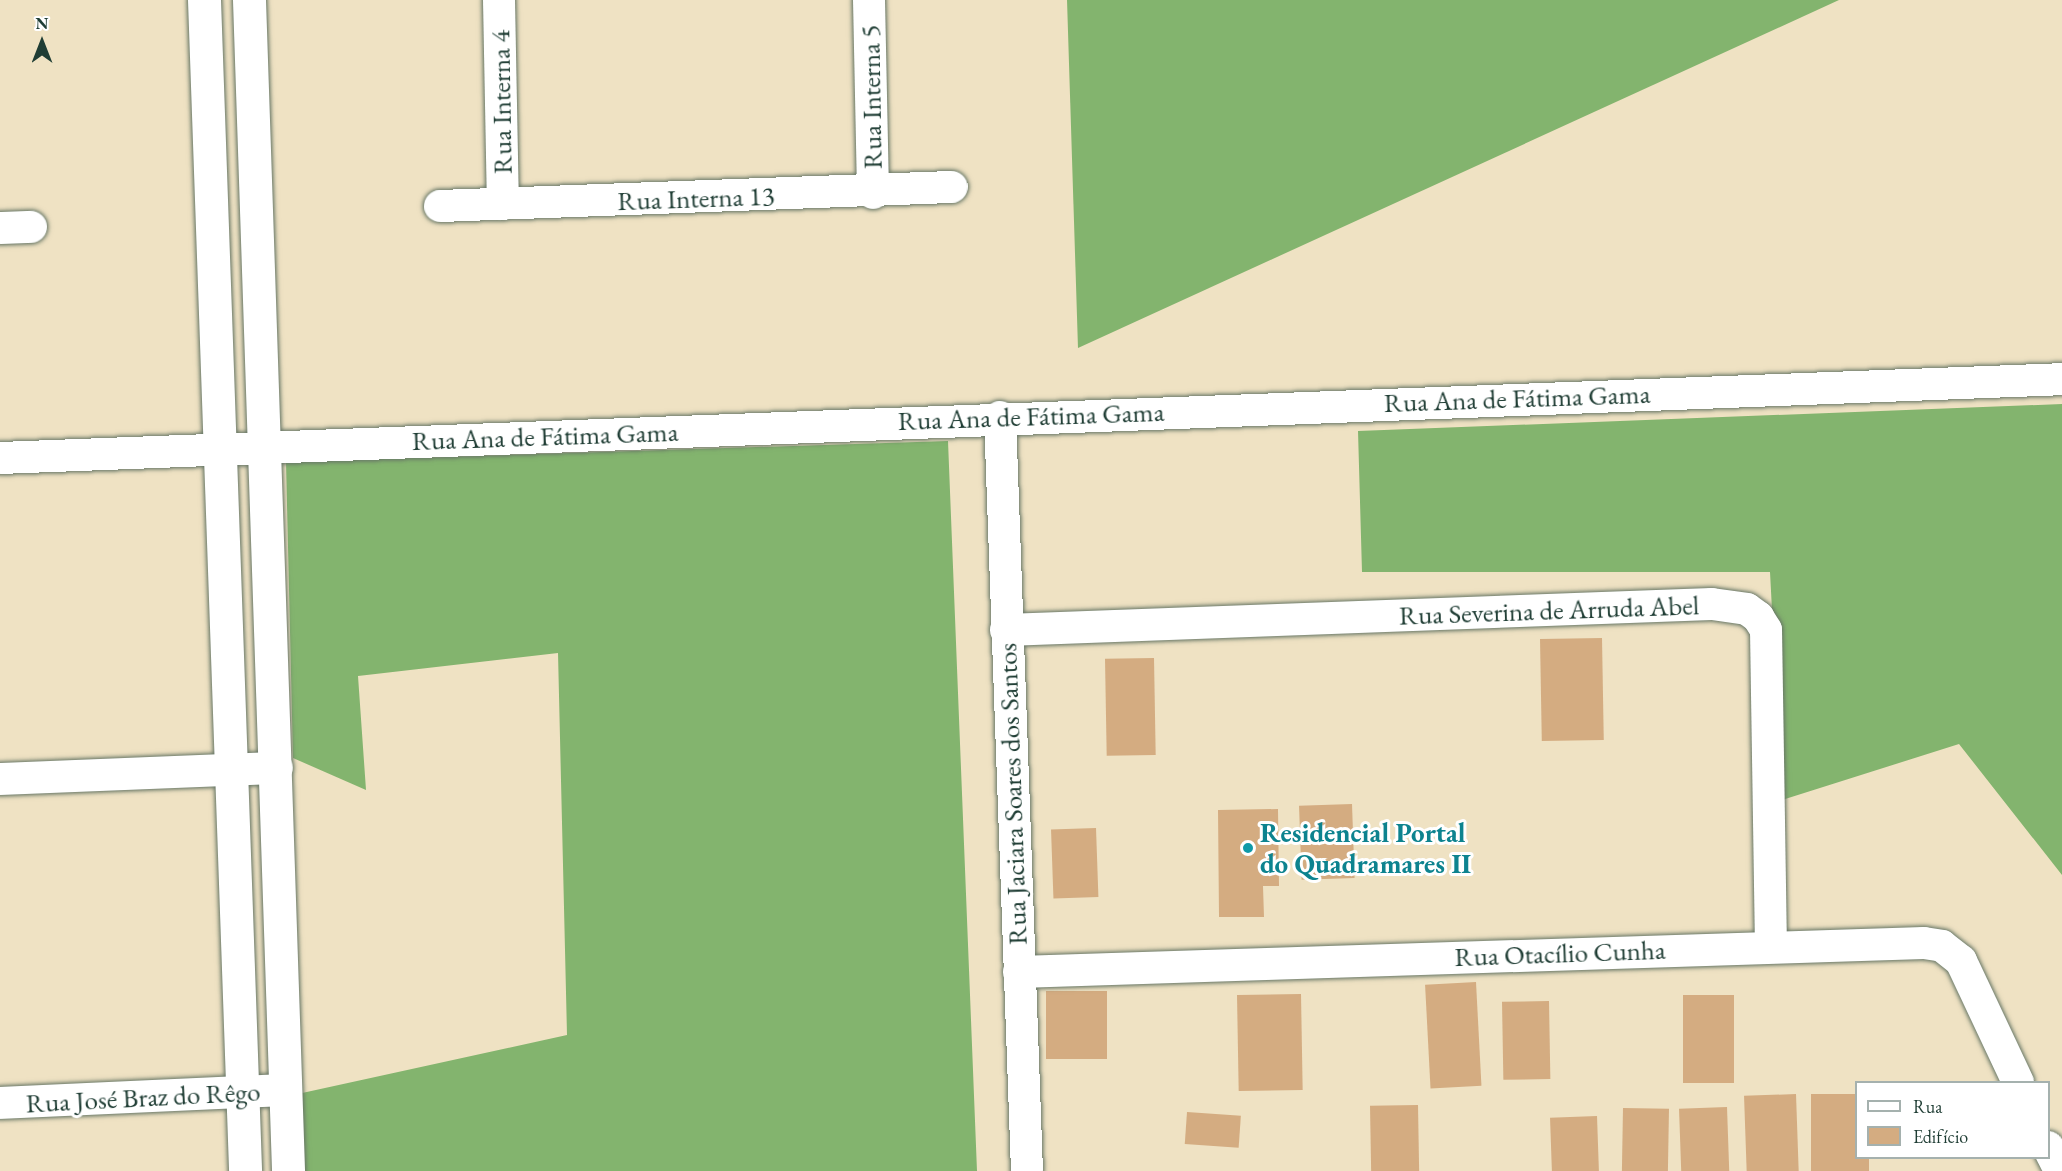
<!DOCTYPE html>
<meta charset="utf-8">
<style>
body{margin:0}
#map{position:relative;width:2062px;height:1171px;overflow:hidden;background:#efe2c3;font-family:"EB Garamond",serif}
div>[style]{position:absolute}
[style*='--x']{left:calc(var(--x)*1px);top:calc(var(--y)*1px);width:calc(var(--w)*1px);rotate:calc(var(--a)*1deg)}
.forest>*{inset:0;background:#83b46e}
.building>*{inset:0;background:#d4ac81;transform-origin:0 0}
.roads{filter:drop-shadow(0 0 2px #687766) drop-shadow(0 0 2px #687766)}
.minor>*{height:32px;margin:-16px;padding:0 16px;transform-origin:16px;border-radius:16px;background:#fff}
.secondary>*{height:33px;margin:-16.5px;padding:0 16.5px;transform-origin:16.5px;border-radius:16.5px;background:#fff}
.dots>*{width:16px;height:16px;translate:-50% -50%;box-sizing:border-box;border:3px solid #fff;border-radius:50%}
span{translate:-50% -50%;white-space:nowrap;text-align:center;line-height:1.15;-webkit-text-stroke:6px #fff;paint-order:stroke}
.street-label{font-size:27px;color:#1f3d34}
.culture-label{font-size:27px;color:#0d838f;font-weight:700}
.left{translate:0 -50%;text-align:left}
.legend{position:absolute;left:1855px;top:1081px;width:195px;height:78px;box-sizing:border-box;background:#fff;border:2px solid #a5b1ae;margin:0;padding:8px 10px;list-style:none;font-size:18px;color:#1f3d34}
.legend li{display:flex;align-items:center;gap:12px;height:30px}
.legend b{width:30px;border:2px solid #a5b1ae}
.north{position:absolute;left:12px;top:12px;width:60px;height:60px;-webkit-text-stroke:4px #fff;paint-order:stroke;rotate:0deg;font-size:16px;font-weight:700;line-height:24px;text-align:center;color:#1f3d34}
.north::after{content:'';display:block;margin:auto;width:21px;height:27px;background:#1f3d34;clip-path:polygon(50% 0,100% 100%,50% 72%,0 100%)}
</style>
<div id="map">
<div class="forest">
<i style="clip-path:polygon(1067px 0,1839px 0,1078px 348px)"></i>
<i style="clip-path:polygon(2062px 404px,2062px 875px,1959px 744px,1782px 800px,1770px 572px,1362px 572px,1358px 431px)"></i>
<i style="clip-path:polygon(948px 441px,977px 1171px,294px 1171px,293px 1095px,567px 1035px,558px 653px,358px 676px,366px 790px,293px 758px,286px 462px)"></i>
</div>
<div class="building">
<i style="left:1602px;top:638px;width:102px;height:62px;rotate:89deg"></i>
<i style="left:1154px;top:658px;width:97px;height:49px;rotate:89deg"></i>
<i style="left:1352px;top:804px;width:74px;height:53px;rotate:88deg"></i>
<i style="clip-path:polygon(1278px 809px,1279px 886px,1263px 886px,1264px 917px,1219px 917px,1218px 810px)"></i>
<i style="left:1096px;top:828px;width:69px;height:45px;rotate:88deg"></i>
<i style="left:1476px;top:982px;width:104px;height:51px;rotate:87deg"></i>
<i style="left:1046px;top:991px;width:61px;height:68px"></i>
<i style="left:1301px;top:994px;width:96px;height:64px;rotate:89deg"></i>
<i style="left:1683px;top:995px;width:51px;height:88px"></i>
<i style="left:1549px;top:1001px;width:78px;height:47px;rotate:89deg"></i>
<i style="left:1796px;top:1094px;width:77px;height:52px;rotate:88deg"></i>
<i style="clip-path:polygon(1811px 1094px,1856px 1094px,1856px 1158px,1869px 1158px,1869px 1171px,1811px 1171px)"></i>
<i style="left:1418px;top:1105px;width:66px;height:48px;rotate:89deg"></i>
<i style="left:1727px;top:1107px;width:64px;height:48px;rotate:88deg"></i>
<i style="left:1623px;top:1108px;width:46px;height:63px;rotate:1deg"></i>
<i style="left:1187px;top:1112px;width:54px;height:32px;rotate:4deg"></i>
<i style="left:1597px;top:1116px;width:55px;height:47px;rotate:88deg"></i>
</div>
<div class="roads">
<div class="minor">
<i style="--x:499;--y:0;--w:204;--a:88.9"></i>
<i style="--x:869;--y:0;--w:193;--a:88.8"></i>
<i style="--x:440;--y:206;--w:512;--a:-2.13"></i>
<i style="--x:0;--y:228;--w:31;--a:-2"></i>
<i style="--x:1000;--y:417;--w:754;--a:87.95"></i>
<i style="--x:0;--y:458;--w:2064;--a:-2.19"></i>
<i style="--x:1006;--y:630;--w:706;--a:-2.11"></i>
<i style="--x:1712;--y:604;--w:35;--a:8"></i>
<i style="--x:1747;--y:609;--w:14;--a:36"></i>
<i style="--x:1758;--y:617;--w:15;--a:58"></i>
<i style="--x:1766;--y:630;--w:316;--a:89.1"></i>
<i style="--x:0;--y:779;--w:277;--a:-2.3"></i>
<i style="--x:1019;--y:972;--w:905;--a:-1.84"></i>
<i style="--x:1924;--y:943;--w:18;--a:9"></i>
<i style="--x:1942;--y:946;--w:24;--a:38"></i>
<i style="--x:1961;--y:961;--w:134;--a:64.8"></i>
<i style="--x:0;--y:1103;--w:285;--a:-2.6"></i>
<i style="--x:2048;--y:1147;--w:27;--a:63"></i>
</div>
<div class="secondary">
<i style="--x:204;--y:0;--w:1172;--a:87.99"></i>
<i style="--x:249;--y:0;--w:1172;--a:88.09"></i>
</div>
</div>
<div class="dots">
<i style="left:1248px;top:848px;background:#0f9aa8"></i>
</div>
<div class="street-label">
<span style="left:871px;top:97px;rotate:-91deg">Rua Interna 5</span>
<span style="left:501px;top:102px;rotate:-91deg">Rua Interna 4</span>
<span style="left:696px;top:198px;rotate:-2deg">Rua Interna 13</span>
<span style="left:1517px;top:398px;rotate:-2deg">Rua Ana de Fátima Gama</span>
<span style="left:1031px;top:416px;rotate:-2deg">Rua Ana de Fátima Gama</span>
<span style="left:545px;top:436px;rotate:-2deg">Rua Ana de Fátima Gama</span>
<span style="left:1549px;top:610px;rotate:-2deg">Rua Severina de Arruda Abel</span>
<span style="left:1012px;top:794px;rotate:-92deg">Rua Jaciara Soares dos Santos</span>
<span style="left:1560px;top:953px;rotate:-2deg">Rua Otacílio Cunha</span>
<span style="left:143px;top:1097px;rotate:-3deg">Rua José Braz do Rêgo</span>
</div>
<div class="culture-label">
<span class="left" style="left:1260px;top:848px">Residencial Portal<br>do Quadramares II</span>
</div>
<ul class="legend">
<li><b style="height:8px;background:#fff"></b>Rua</li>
<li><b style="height:16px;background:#d4ac81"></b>Edifício</li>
</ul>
<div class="north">N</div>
</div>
